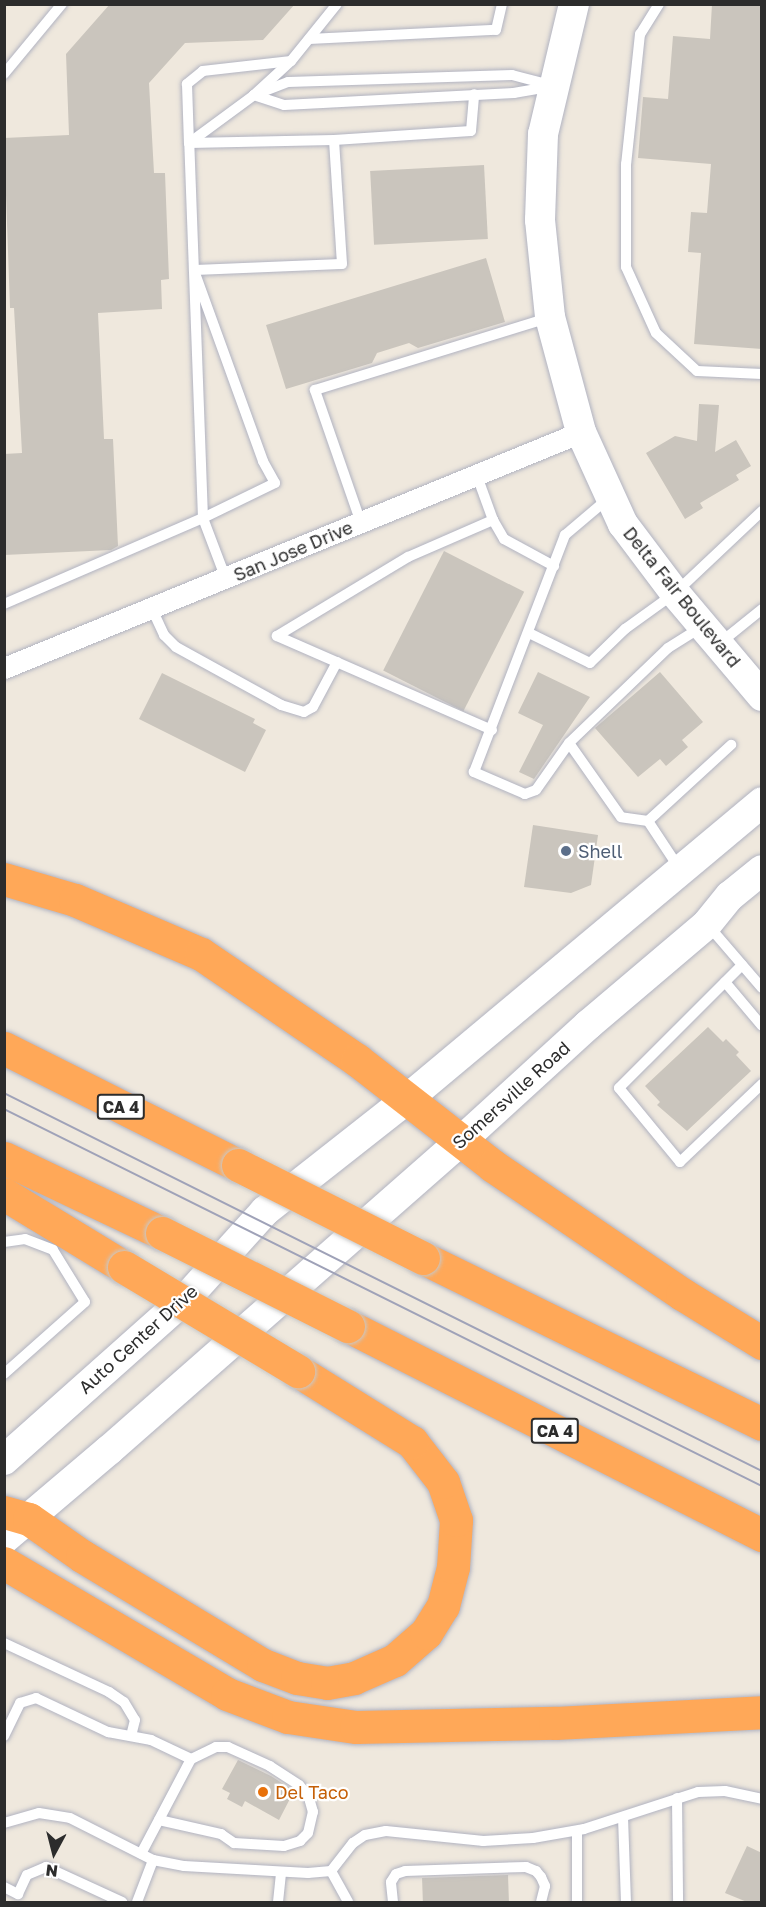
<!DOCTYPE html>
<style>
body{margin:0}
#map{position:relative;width:766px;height:1907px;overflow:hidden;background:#efe8dd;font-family:"Golos Text",sans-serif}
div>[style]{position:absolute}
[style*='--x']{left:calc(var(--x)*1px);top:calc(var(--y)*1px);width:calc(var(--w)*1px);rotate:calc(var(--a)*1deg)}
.building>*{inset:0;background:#cac5bd;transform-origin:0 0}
.roads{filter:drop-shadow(0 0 2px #b1b3c1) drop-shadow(0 0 2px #b1b3c1)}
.lane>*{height:10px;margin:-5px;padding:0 5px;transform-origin:5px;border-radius:5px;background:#fff}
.street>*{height:21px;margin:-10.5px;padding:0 10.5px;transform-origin:10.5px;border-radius:10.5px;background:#fff}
.secondary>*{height:30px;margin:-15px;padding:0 15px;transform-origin:15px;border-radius:15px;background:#fff}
.highway>*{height:33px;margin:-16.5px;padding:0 16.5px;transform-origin:16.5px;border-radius:16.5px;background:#ffa858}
.tram>*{height:1.5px;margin:-0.75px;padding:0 0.75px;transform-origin:0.75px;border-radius:0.75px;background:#9fa2b8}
.bridges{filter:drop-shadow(0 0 2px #c8c8c8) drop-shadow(0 0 2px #c8c8c8)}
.highway-bridge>*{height:33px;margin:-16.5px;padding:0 16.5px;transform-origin:16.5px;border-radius:16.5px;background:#ffa858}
.dots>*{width:16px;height:16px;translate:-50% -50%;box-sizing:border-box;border:3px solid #fff;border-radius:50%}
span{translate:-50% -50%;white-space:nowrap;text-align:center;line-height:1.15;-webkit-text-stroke:4.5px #fff;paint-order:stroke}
.shield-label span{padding:2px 4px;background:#fff;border:2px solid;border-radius:4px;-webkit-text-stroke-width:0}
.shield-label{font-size:16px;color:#2c2c2c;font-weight:700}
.street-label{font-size:18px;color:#2c2c2c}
.service-label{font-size:18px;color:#4e5e75}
.left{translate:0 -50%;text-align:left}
.food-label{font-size:18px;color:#c56008}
.frame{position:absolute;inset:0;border:6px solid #2c2c2c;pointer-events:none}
.north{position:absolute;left:24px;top:1823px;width:60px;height:60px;-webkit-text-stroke:4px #fff;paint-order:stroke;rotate:187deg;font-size:16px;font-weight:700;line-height:24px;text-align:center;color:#2c2c2c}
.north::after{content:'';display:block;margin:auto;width:21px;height:27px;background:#2c2c2c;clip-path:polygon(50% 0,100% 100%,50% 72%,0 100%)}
</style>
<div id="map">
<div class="building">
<i style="clip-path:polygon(110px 4px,295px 4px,263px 40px,185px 43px,149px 83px,154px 173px,165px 173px,169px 279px,161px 280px,162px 309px,98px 313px,104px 439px,113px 439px,118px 546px,111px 550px,4px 555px,4px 454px,22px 453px,14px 308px,10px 308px,4px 138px,69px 135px,66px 54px)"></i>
<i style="clip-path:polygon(712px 4px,762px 4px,762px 349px,694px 344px,701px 253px,688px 252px,691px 212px,707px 213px,711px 164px,638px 158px,643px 97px,668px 99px,673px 36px,710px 39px)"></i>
<i style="left:484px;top:165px;width:74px;height:114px;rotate:87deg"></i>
<i style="clip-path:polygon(486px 258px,505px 322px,418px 348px,409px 343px,377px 353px,372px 363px,286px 389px,266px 325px)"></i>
<i style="clip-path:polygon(699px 404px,719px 405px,715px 452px,736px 440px,751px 466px,736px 475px,739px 480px,700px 503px,703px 508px,685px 519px,646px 453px,675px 436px,697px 441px)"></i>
<i style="left:444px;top:551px;width:90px;height:134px;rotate:27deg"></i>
<i style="clip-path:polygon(538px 672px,590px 697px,534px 779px,519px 772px,543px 725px,518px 713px)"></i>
<i style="clip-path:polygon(660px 672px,703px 722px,682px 740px,688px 747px,666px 766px,660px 759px,638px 777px,595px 728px)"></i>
<i style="clip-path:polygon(162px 673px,255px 719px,253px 723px,266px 730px,245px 772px,139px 719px)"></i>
<i style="clip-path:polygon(533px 825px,598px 835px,591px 885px,571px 893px,524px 887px)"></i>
<i style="clip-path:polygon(708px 1027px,723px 1042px,726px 1039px,739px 1052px,736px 1055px,751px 1071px,687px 1131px,657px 1105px,660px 1102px,645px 1086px)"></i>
<i style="clip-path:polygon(238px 1760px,271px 1776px,294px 1791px,279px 1820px,245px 1801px,242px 1807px,227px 1799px,230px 1793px,222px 1789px)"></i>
<i style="clip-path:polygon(747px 1846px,762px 1853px,762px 1902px,747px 1902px,725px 1893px)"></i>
<i style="left:508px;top:1875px;width:27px;height:86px;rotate:88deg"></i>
</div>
<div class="roads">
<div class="lane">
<i style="--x:659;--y:4;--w:36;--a:122"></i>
<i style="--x:640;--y:34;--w:131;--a:96.1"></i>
<i style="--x:626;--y:164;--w:103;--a:90"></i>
<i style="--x:626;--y:267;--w:72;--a:65.6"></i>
<i style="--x:656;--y:333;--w:56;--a:42.8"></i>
<i style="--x:697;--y:371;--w:65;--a:2.6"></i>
<i style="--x:309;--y:39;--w:187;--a:-2.8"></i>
<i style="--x:496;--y:30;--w:27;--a:-77"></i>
<i style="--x:291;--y:61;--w:89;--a:173.5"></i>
<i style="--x:203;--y:71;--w:21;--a:141"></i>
<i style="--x:187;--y:84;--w:59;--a:88.1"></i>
<i style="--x:189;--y:143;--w:81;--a:-36.4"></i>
<i style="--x:254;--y:95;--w:50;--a:-42.6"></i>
<i style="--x:291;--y:61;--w:73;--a:-51.1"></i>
<i style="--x:4;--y:74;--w:91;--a:-50.4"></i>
<i style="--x:512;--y:75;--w:43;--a:14.7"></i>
<i style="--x:554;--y:86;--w:41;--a:170.1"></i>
<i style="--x:514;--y:93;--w:230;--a:177"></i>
<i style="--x:284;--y:105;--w:32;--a:-162"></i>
<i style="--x:254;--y:95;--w:36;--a:-21"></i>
<i style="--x:288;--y:82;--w:224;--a:-1.8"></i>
<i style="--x:477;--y:476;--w:47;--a:70"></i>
<i style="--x:361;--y:523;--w:141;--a:-109.1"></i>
<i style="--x:315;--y:390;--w:243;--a:-17.2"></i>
<i style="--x:226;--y:579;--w:65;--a:-110.7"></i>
<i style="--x:203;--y:518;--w:375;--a:-92.1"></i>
<i style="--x:189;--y:143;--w:145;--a:-1.2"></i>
<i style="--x:334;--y:140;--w:137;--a:-3.8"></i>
<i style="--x:471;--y:131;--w:37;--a:-85"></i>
<i style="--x:4;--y:604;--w:217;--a:-23.4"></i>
<i style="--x:203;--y:518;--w:80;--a:-25.9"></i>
<i style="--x:275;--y:483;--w:25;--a:-119"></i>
<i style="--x:263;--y:461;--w:203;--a:-109.9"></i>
<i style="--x:194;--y:270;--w:148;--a:-2.3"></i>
<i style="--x:342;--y:264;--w:124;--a:-93.7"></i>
<i style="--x:152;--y:609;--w:29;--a:65"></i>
<i style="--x:164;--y:635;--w:17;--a:45"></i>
<i style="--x:176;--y:647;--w:120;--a:28.9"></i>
<i style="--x:281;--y:705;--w:24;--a:17"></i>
<i style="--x:304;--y:712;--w:10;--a:-29"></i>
<i style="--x:313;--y:707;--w:51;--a:-61.9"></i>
<i style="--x:529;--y:633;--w:68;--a:26.2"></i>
<i style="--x:590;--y:663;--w:49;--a:-44.2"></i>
<i style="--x:625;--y:629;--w:62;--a:-35.8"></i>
<i style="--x:675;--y:593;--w:120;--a:-43.3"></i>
<i style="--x:720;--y:643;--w:54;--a:-39"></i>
<i style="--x:492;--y:730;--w:235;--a:-156.4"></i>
<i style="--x:277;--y:636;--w:153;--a:-31.1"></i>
<i style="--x:408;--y:557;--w:93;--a:-23.5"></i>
<i style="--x:493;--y:520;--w:22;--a:60"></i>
<i style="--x:504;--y:539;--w:57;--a:28.4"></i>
<i style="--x:569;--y:743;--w:57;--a:125.1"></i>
<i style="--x:536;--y:790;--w:12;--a:160"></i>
<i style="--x:525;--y:794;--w:56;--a:-156.7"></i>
<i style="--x:474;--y:772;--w:254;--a:-69"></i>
<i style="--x:565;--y:535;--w:59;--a:-40.2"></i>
<i style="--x:648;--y:821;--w:27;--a:-172"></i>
<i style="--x:621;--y:817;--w:90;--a:-125.1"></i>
<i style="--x:569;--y:743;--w:137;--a:-43.8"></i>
<i style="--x:668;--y:648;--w:38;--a:-32"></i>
<i style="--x:679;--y:868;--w:56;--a:-123.4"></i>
<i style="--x:648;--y:821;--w:113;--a:-42.5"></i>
<i style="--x:707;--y:924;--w:84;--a:49.3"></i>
<i style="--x:742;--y:965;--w:174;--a:135"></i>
<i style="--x:619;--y:1088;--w:96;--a:50.5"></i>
<i style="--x:680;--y:1162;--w:113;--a:-43.6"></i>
<i style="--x:725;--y:982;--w:57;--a:49.9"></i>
<i style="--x:4;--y:1242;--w:21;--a:-8"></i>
<i style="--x:25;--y:1239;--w:30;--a:21"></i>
<i style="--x:53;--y:1250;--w:61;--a:58.4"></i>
<i style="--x:85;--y:1302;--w:108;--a:138.4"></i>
<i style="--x:4;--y:1643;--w:116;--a:25"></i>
<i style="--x:109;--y:1692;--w:18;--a:34"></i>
<i style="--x:124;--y:1702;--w:21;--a:59"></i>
<i style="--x:135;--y:1720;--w:16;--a:104"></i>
<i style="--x:4;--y:1736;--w:37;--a:-64"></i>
<i style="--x:20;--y:1703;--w:17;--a:-17"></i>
<i style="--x:36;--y:1698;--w:80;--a:25.3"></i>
<i style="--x:108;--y:1732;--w:44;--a:10.5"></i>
<i style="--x:151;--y:1740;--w:44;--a:25.4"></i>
<i style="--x:191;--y:1759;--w:107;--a:117.8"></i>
<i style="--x:677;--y:1798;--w:104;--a:89.4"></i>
<i style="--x:623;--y:1817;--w:85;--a:88"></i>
<i style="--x:159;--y:1820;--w:64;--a:12.7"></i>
<i style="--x:221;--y:1834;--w:16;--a:35"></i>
<i style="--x:234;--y:1843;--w:50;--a:3.4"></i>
<i style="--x:284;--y:1846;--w:17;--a:-17"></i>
<i style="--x:300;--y:1841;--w:11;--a:-45"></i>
<i style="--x:308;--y:1833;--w:22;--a:-77"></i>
<i style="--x:313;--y:1812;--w:18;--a:-106"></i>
<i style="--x:308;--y:1795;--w:13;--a:-132"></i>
<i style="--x:299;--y:1785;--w:35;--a:-147"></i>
<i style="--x:270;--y:1766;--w:46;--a:-155.7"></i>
<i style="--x:228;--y:1747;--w:12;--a:180"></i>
<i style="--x:216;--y:1747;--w:28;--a:154"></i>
<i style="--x:4;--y:1823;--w:36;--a:-16"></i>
<i style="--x:39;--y:1813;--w:31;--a:9"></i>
<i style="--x:70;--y:1818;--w:93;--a:26.8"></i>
<i style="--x:153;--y:1860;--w:32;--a:11"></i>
<i style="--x:184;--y:1866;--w:124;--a:3.2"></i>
<i style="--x:308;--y:1873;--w:23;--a:-5"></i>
<i style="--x:331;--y:1871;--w:36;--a:-52"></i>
<i style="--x:353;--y:1843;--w:14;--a:-34"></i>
<i style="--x:365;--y:1835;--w:21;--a:-11"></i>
<i style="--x:386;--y:1831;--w:98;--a:5.9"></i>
<i style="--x:483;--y:1841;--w:50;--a:-3.4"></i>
<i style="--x:533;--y:1838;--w:52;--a:-10"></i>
<i style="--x:584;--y:1829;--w:120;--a:-18"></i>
<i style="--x:698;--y:1792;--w:27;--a:-2"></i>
<i style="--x:725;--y:1791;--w:38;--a:12"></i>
<i style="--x:331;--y:1871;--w:35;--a:61"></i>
<i style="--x:4;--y:1887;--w:16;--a:27"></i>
<i style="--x:18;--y:1894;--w:21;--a:-65"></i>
<i style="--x:27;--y:1875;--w:21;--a:-23"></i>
<i style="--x:46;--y:1867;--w:84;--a:24.7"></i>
<i style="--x:137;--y:1902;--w:45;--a:-69.1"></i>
<i style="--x:278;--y:1902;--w:30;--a:-84"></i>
<i style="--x:393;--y:1902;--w:20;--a:-96"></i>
<i style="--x:391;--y:1882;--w:9;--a:-58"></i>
<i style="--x:396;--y:1874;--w:9;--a:-18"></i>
<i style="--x:405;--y:1871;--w:121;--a:-1.9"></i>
<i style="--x:526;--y:1867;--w:11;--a:22"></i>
<i style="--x:536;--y:1871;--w:8;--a:50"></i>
<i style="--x:541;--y:1877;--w:10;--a:66"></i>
<i style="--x:545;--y:1886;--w:16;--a:104"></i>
<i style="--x:577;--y:1902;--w:71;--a:-90"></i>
</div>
<div class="street">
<i style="--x:4;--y:668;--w:623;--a:-22.25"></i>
</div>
<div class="secondary">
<i style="--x:574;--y:4;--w:134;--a:103.4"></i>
<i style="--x:543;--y:134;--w:86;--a:92"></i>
<i style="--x:540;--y:220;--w:98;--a:84.1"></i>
<i style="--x:550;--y:317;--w:119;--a:74.9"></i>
<i style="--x:581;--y:432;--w:101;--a:65.5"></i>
<i style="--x:623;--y:524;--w:86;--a:53"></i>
<i style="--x:675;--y:593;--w:135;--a:49.8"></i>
<i style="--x:4;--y:1460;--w:249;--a:-41.7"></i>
<i style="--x:190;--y:1294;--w:112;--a:-47.9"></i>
<i style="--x:265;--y:1211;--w:179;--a:-38.2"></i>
<i style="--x:406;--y:1100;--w:464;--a:-39.9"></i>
<i style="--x:4;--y:1539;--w:138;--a:-40.3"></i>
<i style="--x:109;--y:1450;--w:468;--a:-41.3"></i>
<i style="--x:461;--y:1141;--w:172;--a:-42.4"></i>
<i style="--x:588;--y:1025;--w:156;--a:-40.3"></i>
<i style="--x:707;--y:924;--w:36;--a:-51"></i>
<i style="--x:730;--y:896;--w:41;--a:-39.1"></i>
</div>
<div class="highway">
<i style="--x:4;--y:879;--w:74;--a:16.5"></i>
<i style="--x:75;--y:900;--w:137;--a:23.2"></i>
<i style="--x:201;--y:954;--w:189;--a:34.2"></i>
<i style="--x:357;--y:1060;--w:172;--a:37.9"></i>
<i style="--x:493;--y:1166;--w:228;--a:34.1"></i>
<i style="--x:682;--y:1294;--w:94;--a:31.5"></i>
<i style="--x:4;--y:1048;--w:262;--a:26.6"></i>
<i style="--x:4;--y:1158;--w:175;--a:25.4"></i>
<i style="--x:4;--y:1194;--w:140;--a:31.3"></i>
<i style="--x:423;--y:1258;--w:377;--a:26.1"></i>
<i style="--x:348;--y:1326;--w:464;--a:26.8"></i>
<i style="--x:4;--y:1512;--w:26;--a:16"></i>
<i style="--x:29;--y:1519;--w:65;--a:34.9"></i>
<i style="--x:82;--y:1556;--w:211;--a:31.1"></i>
<i style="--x:263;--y:1665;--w:36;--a:21"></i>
<i style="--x:297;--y:1678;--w:30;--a:9"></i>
<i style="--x:327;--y:1683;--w:27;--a:-10"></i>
<i style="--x:354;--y:1678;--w:45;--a:-23.7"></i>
<i style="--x:395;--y:1660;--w:41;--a:-41.1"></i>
<i style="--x:426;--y:1633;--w:32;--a:-58"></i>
<i style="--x:443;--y:1606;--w:40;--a:-75.6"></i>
<i style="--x:453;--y:1567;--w:47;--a:-86.3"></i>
<i style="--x:456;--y:1520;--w:40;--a:-108.9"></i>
<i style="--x:443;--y:1482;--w:51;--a:-127.8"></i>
<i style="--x:412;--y:1442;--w:134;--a:-148.1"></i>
<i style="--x:4;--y:1563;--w:259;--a:30.4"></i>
<i style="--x:227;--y:1694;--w:65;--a:20.7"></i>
<i style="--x:288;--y:1717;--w:69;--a:8.4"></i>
<i style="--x:356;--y:1727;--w:199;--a:-1.2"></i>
<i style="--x:555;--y:1723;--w:207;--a:-3"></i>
</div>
</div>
<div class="tram">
<i style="--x:4;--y:1093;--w:847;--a:26.5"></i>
<i style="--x:4;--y:1109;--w:847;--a:26.44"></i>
</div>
<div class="bridges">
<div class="highway-bridge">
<i style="--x:238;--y:1165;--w:207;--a:26.7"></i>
<i style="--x:162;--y:1233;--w:208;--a:26.6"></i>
<i style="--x:124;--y:1267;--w:203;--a:30.9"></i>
</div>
</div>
<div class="dots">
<i style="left:566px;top:851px;background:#5c6f8a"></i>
<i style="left:263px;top:1792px;background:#e8710a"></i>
</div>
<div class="shield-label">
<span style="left:121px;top:1107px">CA 4</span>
<span style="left:555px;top:1431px">CA 4</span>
</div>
<div class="street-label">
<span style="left:293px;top:551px;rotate:-23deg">San Jose Drive</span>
<span style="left:682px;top:597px;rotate:51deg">Delta Fair Boulevard</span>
<span style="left:511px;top:1095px;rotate:-42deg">Somersville Road</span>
<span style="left:138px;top:1339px;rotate:-42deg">Auto Center Drive</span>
</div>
<div class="service-label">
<span class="left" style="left:578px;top:851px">Shell</span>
</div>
<div class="food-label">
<span class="left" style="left:275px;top:1792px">Del Taco</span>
</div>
<div class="frame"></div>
<div class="north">N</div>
</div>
